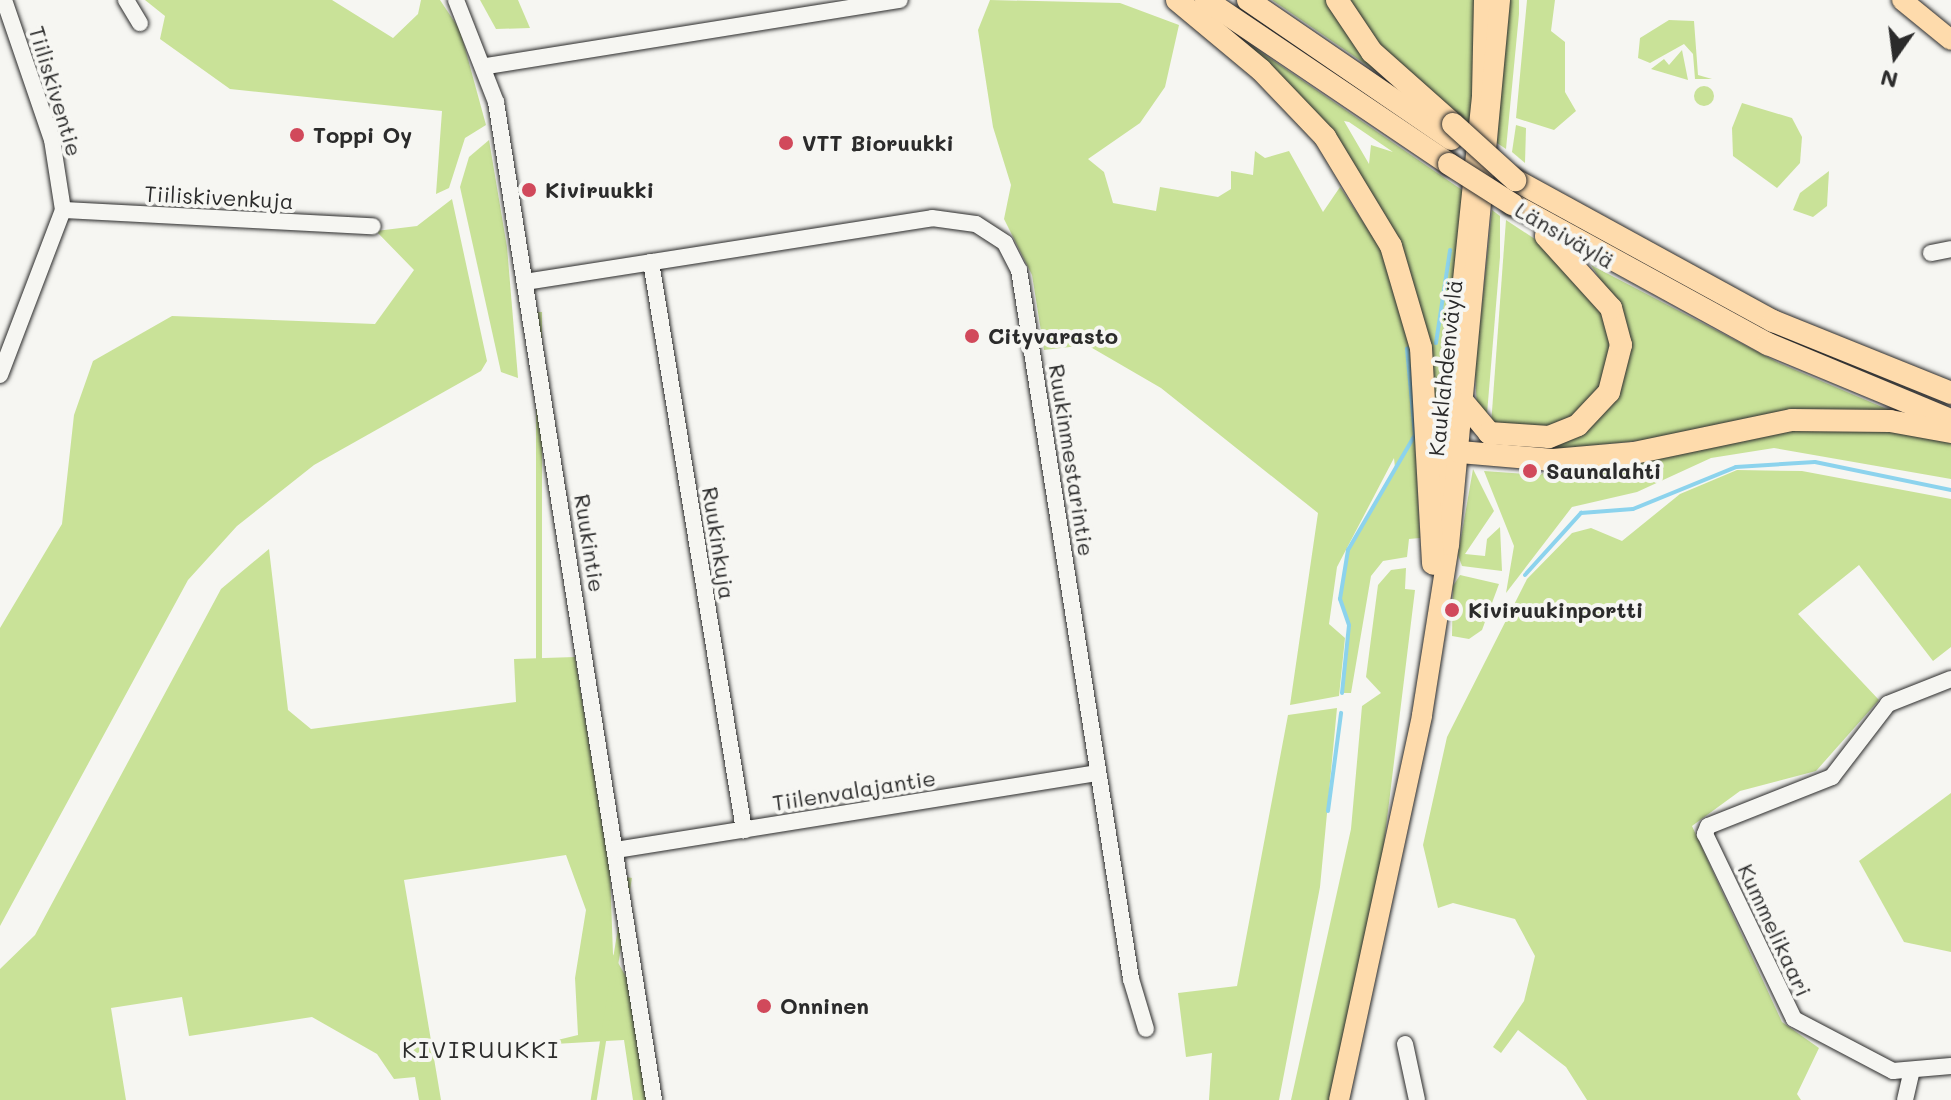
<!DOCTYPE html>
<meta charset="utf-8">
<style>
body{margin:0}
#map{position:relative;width:1951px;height:1100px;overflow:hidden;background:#f6f6f2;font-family:Mali,sans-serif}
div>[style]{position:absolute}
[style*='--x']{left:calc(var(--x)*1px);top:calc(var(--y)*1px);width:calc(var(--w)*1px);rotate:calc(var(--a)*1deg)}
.green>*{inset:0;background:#c9e298;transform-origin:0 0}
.round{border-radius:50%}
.stream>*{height:4px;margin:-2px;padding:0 2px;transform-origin:2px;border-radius:2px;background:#8cd3ed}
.roads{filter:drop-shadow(0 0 2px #2b2b2b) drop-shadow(0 0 2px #2b2b2b)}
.minor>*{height:16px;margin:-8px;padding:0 8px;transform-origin:8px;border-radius:8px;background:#f6f6f2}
.major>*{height:20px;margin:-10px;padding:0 10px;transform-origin:10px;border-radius:10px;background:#fedbac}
.highway>*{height:22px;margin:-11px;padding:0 11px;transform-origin:11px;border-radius:11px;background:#fedbac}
.bridges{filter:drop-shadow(0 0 2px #2b2b2b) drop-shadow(0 0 2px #2b2b2b)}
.highway-bridge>*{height:22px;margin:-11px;padding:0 11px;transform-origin:11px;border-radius:11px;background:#fedbac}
.dots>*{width:22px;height:22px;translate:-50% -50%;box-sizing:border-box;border:4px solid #f6f6f2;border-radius:50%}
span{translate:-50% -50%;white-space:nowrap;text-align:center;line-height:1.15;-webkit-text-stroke:8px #f6f6f2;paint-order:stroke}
.street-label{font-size:22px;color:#2b2b2b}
.poi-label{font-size:22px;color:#2b2b2b;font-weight:700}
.left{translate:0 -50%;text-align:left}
.neighbourhood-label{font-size:24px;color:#2b2b2b;letter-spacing:2px}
.north{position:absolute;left:1855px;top:16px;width:80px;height:80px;-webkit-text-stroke:6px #f6f6f2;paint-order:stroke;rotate:194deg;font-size:22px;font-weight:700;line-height:32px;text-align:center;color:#2b2b2b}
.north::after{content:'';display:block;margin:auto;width:28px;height:36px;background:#2b2b2b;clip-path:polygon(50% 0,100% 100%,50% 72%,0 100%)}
</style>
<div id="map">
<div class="green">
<i style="clip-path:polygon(145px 0,332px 0,393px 38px,418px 14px,421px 0,440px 0,460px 30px,486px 125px,465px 138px,449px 188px,436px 194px,442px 111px,230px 89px,160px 39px,165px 16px)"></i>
<i style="clip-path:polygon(480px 0,518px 0,530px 28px,496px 29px)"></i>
<i style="clip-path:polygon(990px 0,1120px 3px,1179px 25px,1165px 87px,1140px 123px,1088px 159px,1104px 172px,1113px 203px,1156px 211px,1160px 187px,1218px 197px,1231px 189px,1231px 171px,1253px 175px,1255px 151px,1265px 158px,1289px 151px,1323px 212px,1340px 187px,1381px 249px,1410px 340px,1420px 538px,1409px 539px,1407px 557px,1383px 561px,1371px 576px,1351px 693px,1342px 693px,1349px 625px,1340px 599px,1348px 550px,1395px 468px,1394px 458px,1337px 567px,1329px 624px,1345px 638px,1339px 696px,1290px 705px,1318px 513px,1161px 388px,1087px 345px,1044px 350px,1032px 275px,1004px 219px,1011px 185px,993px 127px,978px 30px)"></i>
<i style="clip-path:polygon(1272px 0,1331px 0,1393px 83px)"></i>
<i style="clip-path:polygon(1344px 0,1476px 0,1473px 128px,1405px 76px)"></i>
<i style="clip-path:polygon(1506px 0,1519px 0,1519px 14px,1506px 149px,1497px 143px)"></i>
<i style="clip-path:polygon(1527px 0,1555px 0,1551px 31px,1565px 42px,1565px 92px,1576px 111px,1554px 130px,1516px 118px)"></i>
<i style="clip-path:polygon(1669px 20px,1694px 21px,1698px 75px,1712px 79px,1695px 79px,1693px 54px,1684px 44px,1650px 63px,1638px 58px,1640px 38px)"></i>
<i style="clip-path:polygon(evenodd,1233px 33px,1465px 192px,1440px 447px,1405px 262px,1385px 215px,1343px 147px,1233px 33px,1344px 121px,1349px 122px,1393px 152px,1371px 145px,1369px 164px,1344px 121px)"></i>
<i style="clip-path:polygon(1682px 50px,1688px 80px,1651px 69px,1664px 59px,1669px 65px)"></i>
<i class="round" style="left:1694px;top:86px;width:20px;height:20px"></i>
<i style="clip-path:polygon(1742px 103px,1792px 118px,1802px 137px,1800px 163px,1777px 188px,1733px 156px,1732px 128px)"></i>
<i style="clip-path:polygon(1516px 125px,1526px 128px,1525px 163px,1512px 152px)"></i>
<i style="clip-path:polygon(489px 140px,507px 247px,518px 378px,501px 372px,460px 187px,469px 157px)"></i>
<i style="clip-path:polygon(1829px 171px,1827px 206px,1813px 217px,1793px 210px,1800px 193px)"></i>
<i style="clip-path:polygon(452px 199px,487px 361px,481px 371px,314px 465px,237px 526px,188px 580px,0 926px,0 628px,62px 524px,74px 415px,93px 361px,172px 316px,375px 324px,414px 270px,376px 231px,417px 226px)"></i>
<i style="clip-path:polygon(1492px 210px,1500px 216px,1500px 257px,1487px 414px,1477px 410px,1475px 371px)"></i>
<i style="clip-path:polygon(1506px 220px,1553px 251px,1598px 300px,1613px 348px,1595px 399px,1556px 427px,1491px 425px)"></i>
<i style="clip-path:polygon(1591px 265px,1779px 363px,1901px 415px,1536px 451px,1501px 441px,1601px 413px,1615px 303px)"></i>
<i style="left:536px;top:312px;width:6px;height:412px"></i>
<i style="clip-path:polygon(1856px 425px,1951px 441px,1951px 479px,1774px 448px,1711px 458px,1637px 492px,1572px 507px,1506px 593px,1514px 546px,1484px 471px,1540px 475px,1554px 466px,1718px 438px)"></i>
<i style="clip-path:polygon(1473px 469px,1494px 511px,1465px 554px,1485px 556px,1487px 539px,1500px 527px,1502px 571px,1462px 566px,1458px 555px)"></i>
<i style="clip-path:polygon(1737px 470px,1802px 471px,1951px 499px,1951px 647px,1933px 661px,1859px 565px,1798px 614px,1879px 700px,1816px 771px,1740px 791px,1692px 826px,1782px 1022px,1819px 1048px,1797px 1094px,1801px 1100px,1587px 1100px,1566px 1067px,1518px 1030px,1501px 1053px,1493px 1047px,1524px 1001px,1535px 956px,1515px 919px,1453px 903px,1438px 908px,1423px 845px,1447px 737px,1527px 579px,1572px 533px,1591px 528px,1622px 541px,1680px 494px)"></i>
<i style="clip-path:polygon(269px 549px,288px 710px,311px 729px,516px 702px,514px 659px,575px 657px,610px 872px,613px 954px,628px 980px,647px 1100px,633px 1100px,624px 1040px,537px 1045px,578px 1035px,575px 978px,586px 910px,566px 855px,404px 880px,441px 1100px,419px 1100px,415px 1077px,394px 1079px,377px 1054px,312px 1017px,189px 1036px,182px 997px,111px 1008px,126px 1100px,0 1100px,0 969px,35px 935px,221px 589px)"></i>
<i style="clip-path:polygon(1406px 568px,1405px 589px,1415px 590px,1377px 901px,1332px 1100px,1291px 1100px,1351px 829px,1362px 706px,1381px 693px,1366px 677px,1378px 585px,1391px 570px)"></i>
<i style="clip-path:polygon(1460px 575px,1499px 584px,1482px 630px,1469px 639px,1452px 636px,1453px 586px)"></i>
<i style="clip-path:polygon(1337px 708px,1320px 887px,1279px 1100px,1209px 1100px,1212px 1053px,1186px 1057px,1178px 993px,1237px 986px,1288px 715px)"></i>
<i style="clip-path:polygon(1951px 793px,1951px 952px,1904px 942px,1859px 861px)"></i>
<i style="left:626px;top:877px;width:6px;height:226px;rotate:9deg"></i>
</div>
<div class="stream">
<i style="--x:1436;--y:343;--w:94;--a:-81.4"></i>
<i style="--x:1525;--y:575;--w:84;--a:-47.9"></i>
<i style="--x:1581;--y:513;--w:52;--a:-4.4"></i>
<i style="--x:1633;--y:509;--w:111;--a:-22.2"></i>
<i style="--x:1736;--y:467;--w:79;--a:-3.6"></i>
<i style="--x:1815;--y:462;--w:139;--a:11.6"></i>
<i style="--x:1342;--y:693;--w:68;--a:-84.1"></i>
<i style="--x:1349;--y:625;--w:28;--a:-109"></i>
<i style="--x:1340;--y:599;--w:50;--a:-80.7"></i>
<i style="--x:1348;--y:550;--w:133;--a:-59.8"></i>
<i style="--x:1415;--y:435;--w:87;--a:-95.3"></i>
<i style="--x:1328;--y:811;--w:99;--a:-82.4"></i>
</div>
<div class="roads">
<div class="minor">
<i style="--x:126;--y:0;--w:27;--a:59"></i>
<i style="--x:456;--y:0;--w:110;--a:68.6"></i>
<i style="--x:496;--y:102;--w:1010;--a:81"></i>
<i style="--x:487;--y:66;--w:418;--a:-9.1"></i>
<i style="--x:63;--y:210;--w:310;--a:3"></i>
<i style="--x:1931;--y:253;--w:20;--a:-11"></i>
<i style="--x:651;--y:262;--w:576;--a:80.7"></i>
<i style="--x:525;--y:282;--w:412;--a:-8.9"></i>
<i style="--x:932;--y:218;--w:44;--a:7.8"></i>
<i style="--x:976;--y:224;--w:35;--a:33"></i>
<i style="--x:1005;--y:243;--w:30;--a:63"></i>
<i style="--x:1019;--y:270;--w:718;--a:81.02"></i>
<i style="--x:1131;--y:979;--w:52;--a:73.3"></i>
<i style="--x:0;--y:375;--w:177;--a:-69.1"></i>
<i style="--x:63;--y:210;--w:71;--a:-98.9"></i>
<i style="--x:52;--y:140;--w:148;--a:-108.9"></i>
<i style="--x:1951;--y:679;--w:68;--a:158.4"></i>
<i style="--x:1888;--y:704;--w:92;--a:127.5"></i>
<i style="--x:1832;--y:777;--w:133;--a:158.4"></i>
<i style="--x:1708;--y:826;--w:9;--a:111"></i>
<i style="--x:1705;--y:834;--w:205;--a:64.3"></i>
<i style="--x:1794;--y:1019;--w:112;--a:27.7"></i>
<i style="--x:1893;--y:1071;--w:58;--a:-4.9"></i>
<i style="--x:616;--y:850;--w:488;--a:-9.1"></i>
<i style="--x:1405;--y:1044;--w:57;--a:77.9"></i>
<i style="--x:1905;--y:1100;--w:26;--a:-77"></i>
</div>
<div class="major">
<i style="--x:1902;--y:0;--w:63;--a:39.2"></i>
<i style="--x:1438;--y:522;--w:429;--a:-84.1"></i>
<i style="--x:1482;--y:95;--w:95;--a:-88.8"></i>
<i style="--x:1339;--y:1100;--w:394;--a:-77.8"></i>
<i style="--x:1422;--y:715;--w:172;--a:-81"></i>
<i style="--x:1449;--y:545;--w:547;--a:-84.65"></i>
</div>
<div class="highway">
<i style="--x:1177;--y:0;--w:109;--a:39.8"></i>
<i style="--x:1261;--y:70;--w:93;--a:46.3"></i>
<i style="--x:1325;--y:137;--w:127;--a:58.8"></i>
<i style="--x:1391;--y:246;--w:106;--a:73.6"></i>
<i style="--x:1421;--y:348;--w:216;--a:86.8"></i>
<i style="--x:1206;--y:0;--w:293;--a:34"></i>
<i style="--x:1248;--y:0;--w:246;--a:34.4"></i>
<i style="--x:1337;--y:0;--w:63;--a:56.1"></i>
<i style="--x:1372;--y:52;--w:108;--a:41.6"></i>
<i style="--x:1515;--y:180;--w:294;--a:28.7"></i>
<i style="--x:1773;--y:321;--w:192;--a:22"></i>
<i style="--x:1512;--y:204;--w:292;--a:28.7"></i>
<i style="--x:1768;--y:344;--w:198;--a:22.6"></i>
<i style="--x:1465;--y:404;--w:38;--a:50"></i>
<i style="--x:1489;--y:433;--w:60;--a:3.8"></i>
<i style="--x:1549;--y:437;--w:31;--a:-22"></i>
<i style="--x:1578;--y:425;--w:45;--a:-46.8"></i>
<i style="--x:1609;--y:392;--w:49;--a:-75.7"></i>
<i style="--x:1621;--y:345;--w:38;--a:-105"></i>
<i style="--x:1611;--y:308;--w:97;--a:-132.1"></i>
<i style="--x:1445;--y:437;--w:21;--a:45"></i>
<i style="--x:1460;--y:452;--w:93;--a:4.9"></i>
<i style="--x:1553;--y:460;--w:81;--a:-4.9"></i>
<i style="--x:1634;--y:453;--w:161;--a:-11.8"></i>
<i style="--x:1792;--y:420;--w:98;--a:0.6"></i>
<i style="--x:1890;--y:421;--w:62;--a:10.2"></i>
</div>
</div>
<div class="bridges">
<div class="highway-bridge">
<i style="--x:1453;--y:124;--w:84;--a:42.1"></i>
<i style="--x:1449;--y:164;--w:75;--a:32.4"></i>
</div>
</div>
<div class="dots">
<i style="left:297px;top:135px;background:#d1495b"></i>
<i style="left:786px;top:143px;background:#d1495b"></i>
<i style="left:529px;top:190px;background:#d1495b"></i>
<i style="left:972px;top:336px;background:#d1495b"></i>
<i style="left:1530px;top:471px;background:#d1495b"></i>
<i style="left:1452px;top:610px;background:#d1495b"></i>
<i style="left:764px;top:1006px;background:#d1495b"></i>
</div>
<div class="street-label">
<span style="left:56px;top:91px;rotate:73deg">Tiiliskiventie</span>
<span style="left:219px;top:197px;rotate:3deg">Tiiliskivenkuja</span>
<span style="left:1565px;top:235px;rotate:30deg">Länsiväylä</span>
<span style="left:1445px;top:368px;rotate:-84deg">Kauklahdenväylä</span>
<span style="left:1072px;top:460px;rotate:81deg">Ruukinmestarintie</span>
<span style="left:590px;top:543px;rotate:81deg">Ruukintie</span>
<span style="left:719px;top:543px;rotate:81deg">Ruukinkuja</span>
<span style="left:854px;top:790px;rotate:-9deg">Tiilenvalajantie</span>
<span style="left:1775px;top:930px;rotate:65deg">Kummelikaari</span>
</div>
<div class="poi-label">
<span class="left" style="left:313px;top:135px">Toppi Oy</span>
<span class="left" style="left:802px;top:143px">VTT Bioruukki</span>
<span class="left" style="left:545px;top:190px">Kiviruukki</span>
<span class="left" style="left:988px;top:336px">Cityvarasto</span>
<span class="left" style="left:1546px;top:471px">Saunalahti</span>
<span class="left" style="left:1468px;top:610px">Kiviruukinportti</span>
<span class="left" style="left:780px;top:1006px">Onninen</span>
</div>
<div class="neighbourhood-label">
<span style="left:481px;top:1049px">KIVIRUUKKI</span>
</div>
<div class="north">N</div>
</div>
